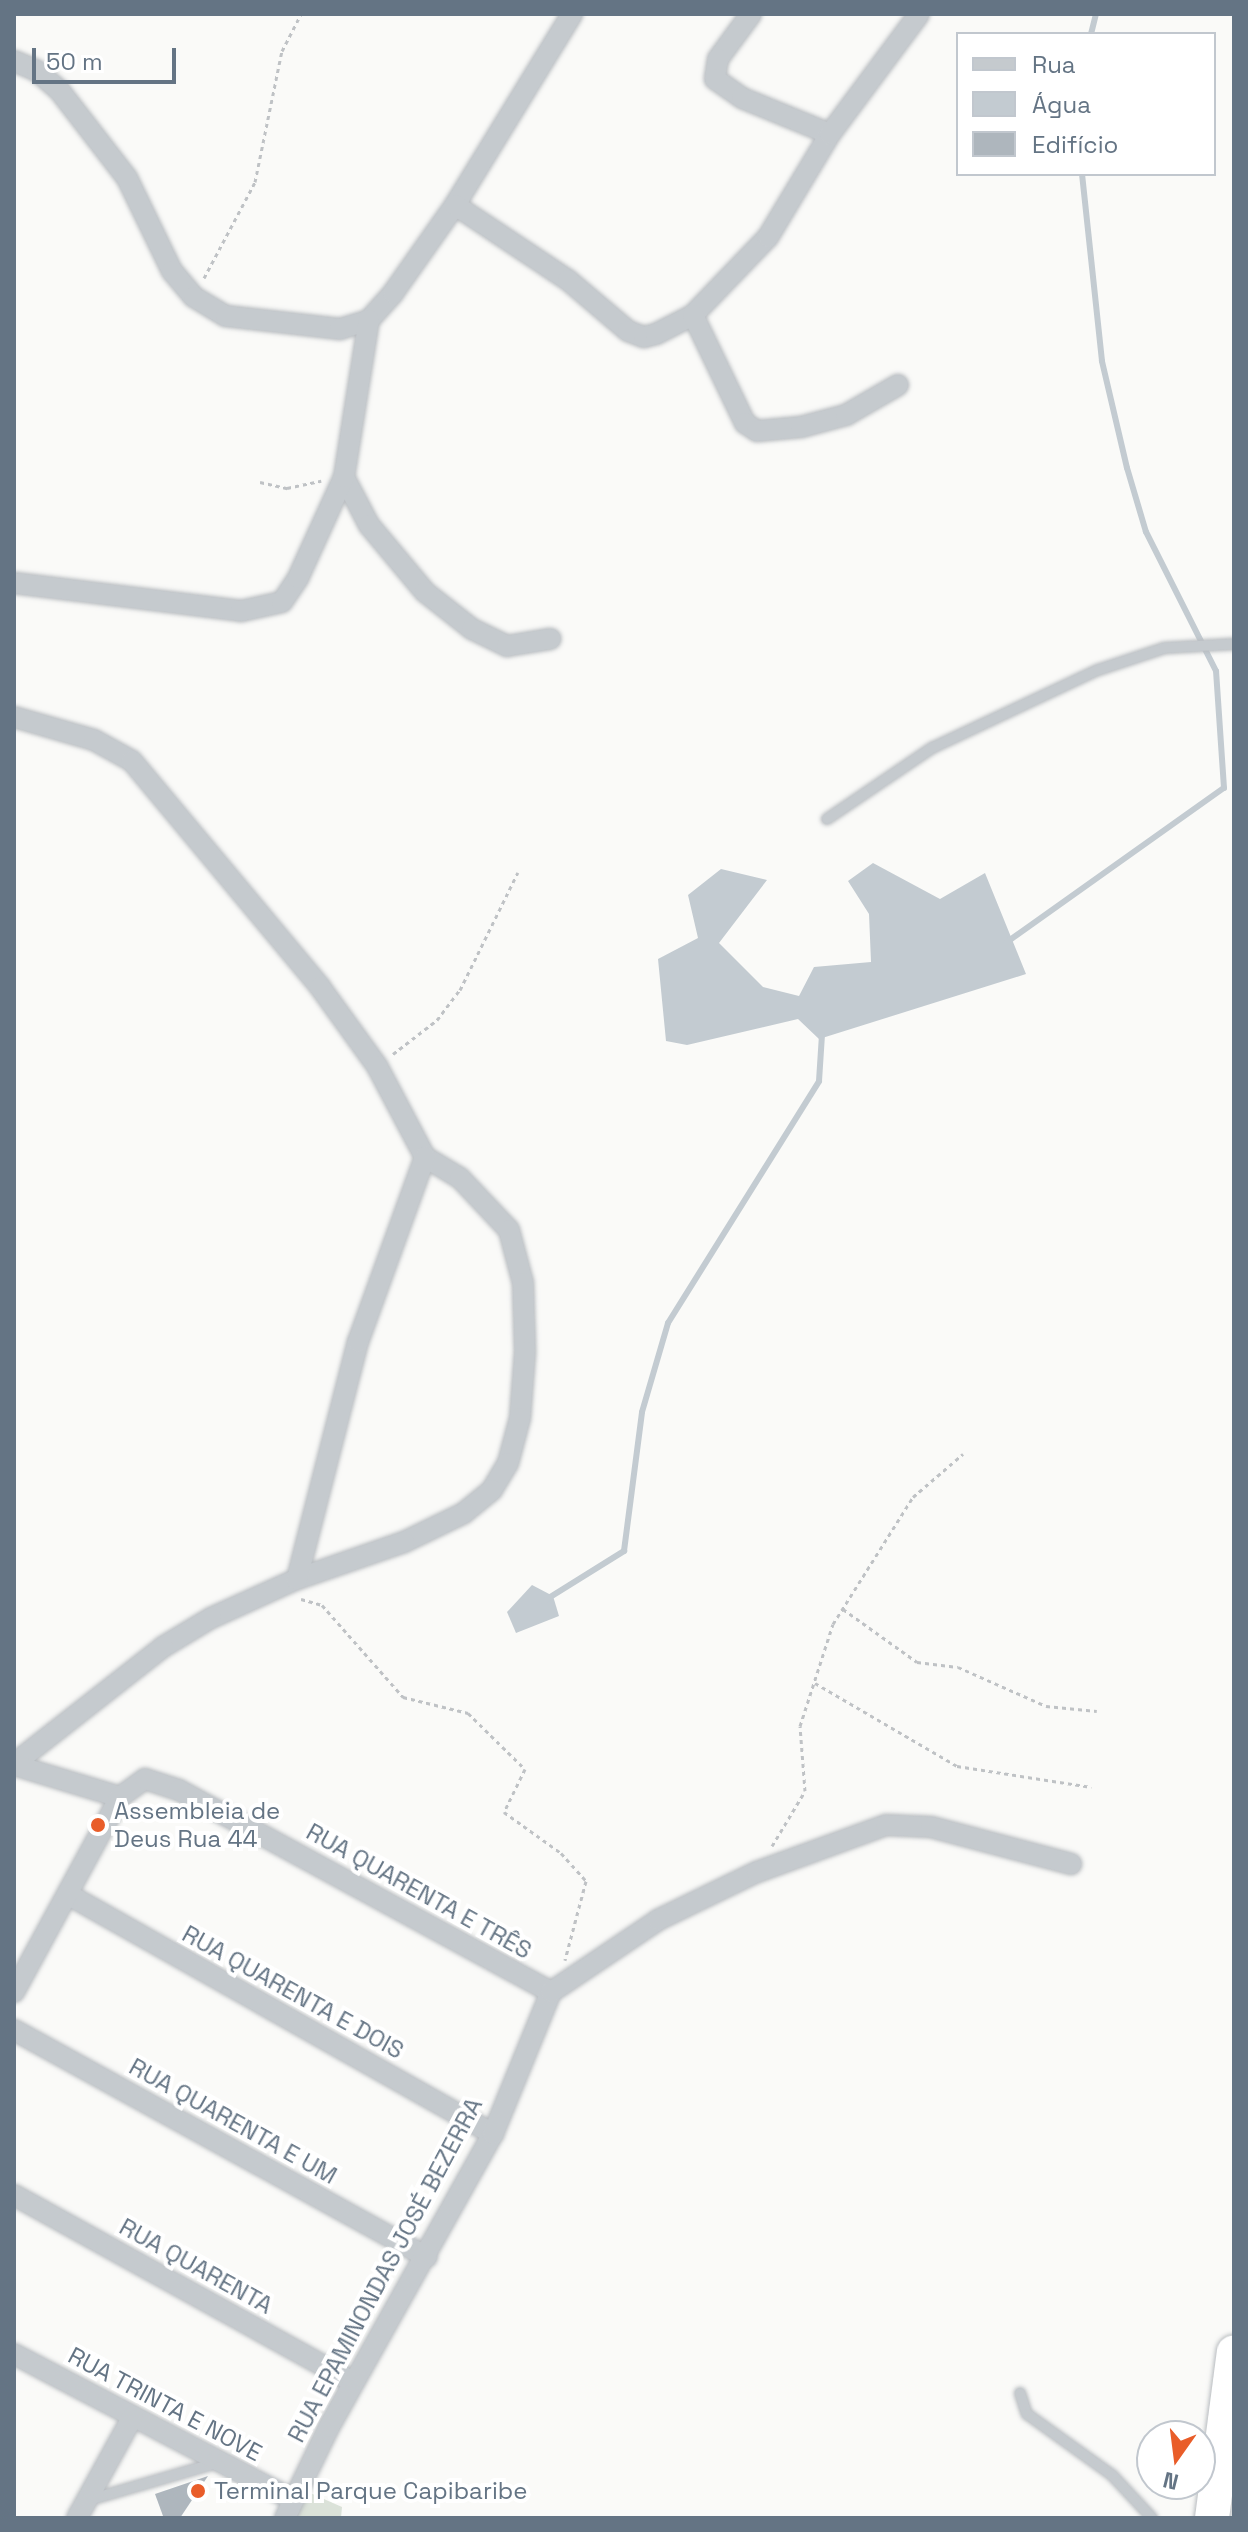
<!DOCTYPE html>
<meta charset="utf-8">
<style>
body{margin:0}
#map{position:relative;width:1248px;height:2532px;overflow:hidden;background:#fafaf8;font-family:"Space Grotesk",sans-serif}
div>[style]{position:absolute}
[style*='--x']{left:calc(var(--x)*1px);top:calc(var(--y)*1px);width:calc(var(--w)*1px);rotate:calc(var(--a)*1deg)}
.green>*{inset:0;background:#dbe2d9}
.water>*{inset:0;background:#c3cbd1}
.stream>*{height:6px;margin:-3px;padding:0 3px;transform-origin:3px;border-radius:3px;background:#c3cbd1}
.building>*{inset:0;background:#aeb6bd}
.path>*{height:3px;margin-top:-1.5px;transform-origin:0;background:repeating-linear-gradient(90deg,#bfc2c5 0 4px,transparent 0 8px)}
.roads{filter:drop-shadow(0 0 2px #b8bcc0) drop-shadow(0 0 2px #b8bcc0)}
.service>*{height:10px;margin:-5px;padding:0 5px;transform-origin:5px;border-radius:5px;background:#c5cace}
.minor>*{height:20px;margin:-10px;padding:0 10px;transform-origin:10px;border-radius:10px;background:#c5cace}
.trunk>*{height:34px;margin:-17px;padding:0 17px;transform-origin:17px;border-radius:17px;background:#fff}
.dots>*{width:22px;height:22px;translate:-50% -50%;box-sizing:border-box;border:4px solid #fff;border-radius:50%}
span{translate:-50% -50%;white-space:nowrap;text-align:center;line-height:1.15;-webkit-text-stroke:8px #fff;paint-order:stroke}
.poi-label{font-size:24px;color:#647484}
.left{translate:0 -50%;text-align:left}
.street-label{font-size:24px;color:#647484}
.frame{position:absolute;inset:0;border:16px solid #647484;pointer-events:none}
.legend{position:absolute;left:956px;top:32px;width:260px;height:144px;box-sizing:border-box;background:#fff;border:2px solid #c1c7ce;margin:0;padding:10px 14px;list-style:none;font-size:24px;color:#647484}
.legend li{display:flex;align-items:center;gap:16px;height:40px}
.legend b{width:40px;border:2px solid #c1c7ce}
.north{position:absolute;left:1136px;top:2420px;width:80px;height:80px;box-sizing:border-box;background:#fff;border:2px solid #c1c7ce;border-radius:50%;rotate:194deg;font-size:22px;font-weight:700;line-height:32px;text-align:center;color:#647484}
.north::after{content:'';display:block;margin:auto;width:28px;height:36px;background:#e95d29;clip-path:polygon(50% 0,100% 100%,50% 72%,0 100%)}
.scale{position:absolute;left:32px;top:48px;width:144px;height:36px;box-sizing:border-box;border:4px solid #647484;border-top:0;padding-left:10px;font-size:24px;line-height:28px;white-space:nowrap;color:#647484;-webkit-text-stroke:6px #fff;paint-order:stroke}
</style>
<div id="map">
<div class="green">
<i style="clip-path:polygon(308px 2492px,342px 2507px,341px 2518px,292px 2518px)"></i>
</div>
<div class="water">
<i style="clip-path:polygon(873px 863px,940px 899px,985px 873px,1026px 974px,819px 1039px,798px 1019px,687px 1045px,666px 1041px,658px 959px,698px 938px,688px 895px,721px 869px,767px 880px,719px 943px,763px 987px,799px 996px,814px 967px,871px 962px,869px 914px,848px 881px)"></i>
<i style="clip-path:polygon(532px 1585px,553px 1596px,559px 1616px,516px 1633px,507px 1612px)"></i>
</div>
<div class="stream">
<i style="--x:1091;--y:34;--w:21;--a:-76"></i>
<i style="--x:1007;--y:942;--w:266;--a:-35.4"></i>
<i style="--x:1224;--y:788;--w:117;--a:-93.9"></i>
<i style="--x:1216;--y:671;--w:156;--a:-116.7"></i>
<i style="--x:1146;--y:532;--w:67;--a:-106.5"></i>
<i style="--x:1127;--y:468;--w:110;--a:-103.2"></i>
<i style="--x:1102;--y:361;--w:188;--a:-96.1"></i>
<i style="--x:547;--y:1599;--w:91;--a:-31.9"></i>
<i style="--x:624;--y:1551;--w:140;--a:-82.6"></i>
<i style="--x:642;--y:1412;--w:93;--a:-73.7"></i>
<i style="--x:668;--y:1323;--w:285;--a:-58"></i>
<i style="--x:819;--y:1081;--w:46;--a:-86.3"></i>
</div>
<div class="building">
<i style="clip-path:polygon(208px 2476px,180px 2518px,163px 2516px,155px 2494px)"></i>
</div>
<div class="path">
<i style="--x:204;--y:278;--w:109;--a:-62"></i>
<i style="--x:255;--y:182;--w:134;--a:-78.4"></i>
<i style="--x:282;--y:51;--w:42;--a:-62.8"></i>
<i style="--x:260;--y:482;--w:28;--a:13"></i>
<i style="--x:287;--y:488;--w:35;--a:-12"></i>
<i style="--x:393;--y:1054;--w:56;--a:-37.7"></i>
<i style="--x:437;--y:1020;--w:38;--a:-53"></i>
<i style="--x:460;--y:990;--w:131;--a:-63.8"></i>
<i style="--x:301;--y:1599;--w:22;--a:16"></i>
<i style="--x:322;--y:1605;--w:123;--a:48.6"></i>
<i style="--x:403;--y:1697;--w:67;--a:13.8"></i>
<i style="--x:468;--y:1713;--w:80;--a:44.5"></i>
<i style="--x:525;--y:1769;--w:48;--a:116"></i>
<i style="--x:504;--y:1812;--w:70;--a:35.7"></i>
<i style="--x:561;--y:1853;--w:38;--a:48"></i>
<i style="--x:586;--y:1881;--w:82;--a:104.9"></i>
<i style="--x:843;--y:1609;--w:91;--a:35.6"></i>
<i style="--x:917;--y:1662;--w:41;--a:7"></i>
<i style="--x:958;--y:1667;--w:96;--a:23.9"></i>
<i style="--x:1046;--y:1706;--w:51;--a:5.6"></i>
<i style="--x:815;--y:1683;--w:164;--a:30.3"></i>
<i style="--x:957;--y:1766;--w:136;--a:8.9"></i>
<i style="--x:772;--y:1846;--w:64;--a:-59"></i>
<i style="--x:805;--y:1791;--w:65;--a:-94.4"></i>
<i style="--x:800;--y:1726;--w:107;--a:-72.1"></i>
<i style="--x:833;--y:1624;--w:150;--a:-57.8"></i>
<i style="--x:913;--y:1497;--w:66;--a:-40.7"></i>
</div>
<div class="roads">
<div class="service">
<i style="--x:827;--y:819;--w:127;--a:-34.1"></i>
<i style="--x:932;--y:748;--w:183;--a:-25.2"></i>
<i style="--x:1098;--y:670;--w:70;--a:-18.4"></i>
<i style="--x:1164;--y:648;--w:70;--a:-3.3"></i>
<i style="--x:1020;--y:2393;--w:22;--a:72"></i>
<i style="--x:1027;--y:2414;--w:105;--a:35.7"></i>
<i style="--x:1112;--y:2475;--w:59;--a:47.1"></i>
<i style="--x:89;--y:2500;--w:136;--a:-16.2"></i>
</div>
<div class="minor">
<i style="--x:751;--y:14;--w:56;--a:126.3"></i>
<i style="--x:718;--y:59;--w:20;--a:99"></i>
<i style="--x:715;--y:79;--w:33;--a:35"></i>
<i style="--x:742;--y:98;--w:95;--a:22.2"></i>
<i style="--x:14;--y:61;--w:25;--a:23"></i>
<i style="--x:37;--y:71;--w:29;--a:41"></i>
<i style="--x:59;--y:90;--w:111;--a:52.3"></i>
<i style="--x:127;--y:178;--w:103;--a:64.2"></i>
<i style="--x:172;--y:271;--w:34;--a:50"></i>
<i style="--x:194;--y:297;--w:37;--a:31"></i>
<i style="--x:226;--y:316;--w:115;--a:6.5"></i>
<i style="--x:340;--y:329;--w:30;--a:-17"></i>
<i style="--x:369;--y:320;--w:36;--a:-48"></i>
<i style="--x:393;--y:293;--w:108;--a:-54.8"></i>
<i style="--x:455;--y:205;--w:224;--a:-58.5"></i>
<i style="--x:455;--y:205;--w:136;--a:33.6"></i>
<i style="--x:568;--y:280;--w:79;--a:40.4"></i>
<i style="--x:628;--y:331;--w:17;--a:21"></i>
<i style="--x:644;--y:337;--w:12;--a:-14"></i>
<i style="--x:656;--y:334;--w:42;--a:-27.2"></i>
<i style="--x:693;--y:315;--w:108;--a:-46.1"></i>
<i style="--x:768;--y:237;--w:120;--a:-59"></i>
<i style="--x:830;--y:134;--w:149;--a:-53.4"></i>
<i style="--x:693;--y:315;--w:120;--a:64.3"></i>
<i style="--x:745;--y:423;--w:14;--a:34"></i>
<i style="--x:757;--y:431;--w:44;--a:-5.2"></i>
<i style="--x:801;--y:427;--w:47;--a:-14.9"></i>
<i style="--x:846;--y:415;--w:60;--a:-30"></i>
<i style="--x:344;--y:477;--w:54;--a:62.5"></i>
<i style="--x:369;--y:525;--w:87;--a:50.1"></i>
<i style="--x:425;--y:592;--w:60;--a:38.2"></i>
<i style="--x:472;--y:629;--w:39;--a:26"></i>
<i style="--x:507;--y:646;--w:44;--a:-9.2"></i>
<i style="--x:14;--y:583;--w:229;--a:7"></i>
<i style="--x:241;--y:611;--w:42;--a:-12.4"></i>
<i style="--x:282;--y:602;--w:29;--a:-56"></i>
<i style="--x:298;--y:578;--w:111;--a:-65.5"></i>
<i style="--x:344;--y:477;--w:159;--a:-81"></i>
<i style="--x:14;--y:717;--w:83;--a:16"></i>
<i style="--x:94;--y:740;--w:43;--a:28.9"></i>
<i style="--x:132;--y:761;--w:294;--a:50.2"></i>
<i style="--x:320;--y:987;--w:97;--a:54.2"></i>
<i style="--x:377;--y:1066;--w:103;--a:62.2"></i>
<i style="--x:425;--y:1157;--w:41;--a:31"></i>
<i style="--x:460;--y:1178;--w:71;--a:46.7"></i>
<i style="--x:509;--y:1230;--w:55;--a:75.2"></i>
<i style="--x:523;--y:1283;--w:69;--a:88.3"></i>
<i style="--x:525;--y:1352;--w:66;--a:94.3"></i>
<i style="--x:520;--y:1418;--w:47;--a:104.9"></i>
<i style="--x:508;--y:1463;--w:31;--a:121"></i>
<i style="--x:492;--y:1490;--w:36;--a:141"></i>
<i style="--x:464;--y:1513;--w:67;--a:154.2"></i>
<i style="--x:404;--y:1542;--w:113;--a:160.9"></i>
<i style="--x:297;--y:1579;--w:94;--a:155.6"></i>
<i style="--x:211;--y:1618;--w:56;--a:148.9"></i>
<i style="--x:163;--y:1647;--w:189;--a:141.9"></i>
<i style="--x:297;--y:1579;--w:245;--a:-75.6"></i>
<i style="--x:358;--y:1342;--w:197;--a:-70.1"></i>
<i style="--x:14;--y:1765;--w:111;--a:16.8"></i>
<i style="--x:69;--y:1895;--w:487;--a:29.4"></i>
<i style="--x:14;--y:1992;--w:222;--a:-61.5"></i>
<i style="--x:120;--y:1797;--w:31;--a:-36"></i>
<i style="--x:145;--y:1779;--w:36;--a:18"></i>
<i style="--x:179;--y:1790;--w:423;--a:28.5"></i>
<i style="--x:14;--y:2030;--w:471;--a:28.8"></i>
<i style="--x:14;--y:2195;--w:387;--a:28.9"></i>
<i style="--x:14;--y:2354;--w:313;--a:27.6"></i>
<i style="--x:77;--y:2518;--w:116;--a:-61.2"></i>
<i style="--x:285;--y:2518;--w:101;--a:-64.2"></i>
<i style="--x:329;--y:2427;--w:336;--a:-60.8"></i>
<i style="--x:493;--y:2134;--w:153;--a:-67.8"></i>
<i style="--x:551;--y:1992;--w:129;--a:-33.9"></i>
<i style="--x:658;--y:1920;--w:110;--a:-25.9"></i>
<i style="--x:757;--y:1872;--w:137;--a:-20"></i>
<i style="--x:886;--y:1825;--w:45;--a:2.5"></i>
<i style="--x:931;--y:1827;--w:145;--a:14.8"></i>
</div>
<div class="trunk">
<i style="--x:1212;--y:2518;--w:167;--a:-82.5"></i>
</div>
</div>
<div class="dots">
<i style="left:98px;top:1825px;background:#e95d29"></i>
<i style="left:198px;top:2491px;background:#e95d29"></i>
</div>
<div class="poi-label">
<span class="left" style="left:114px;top:1825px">Assembleia de<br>Deus Rua 44</span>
<span class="left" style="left:214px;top:2491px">Terminal Parque Capibaribe</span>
</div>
<div class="street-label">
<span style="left:419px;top:1891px;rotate:29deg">RUA QUARENTA E TRÊS</span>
<span style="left:293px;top:1992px;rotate:29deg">RUA QUARENTA E DOIS</span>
<span style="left:233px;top:2121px;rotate:29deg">RUA QUARENTA E UM</span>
<span style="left:196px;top:2266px;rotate:29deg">RUA QUARENTA</span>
<span style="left:385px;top:2270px;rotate:-62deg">RUA EPAMINONDAS JOSÉ BEZERRA</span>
<span style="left:165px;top:2404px;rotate:28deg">RUA TRINTA E NOVE</span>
</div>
<div class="frame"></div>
<ul class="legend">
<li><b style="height:10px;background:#c5cace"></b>Rua</li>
<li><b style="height:22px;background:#c3cbd1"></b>Água</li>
<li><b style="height:22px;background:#aeb6bd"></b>Edifício</li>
</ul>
<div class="north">N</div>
<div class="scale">50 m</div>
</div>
